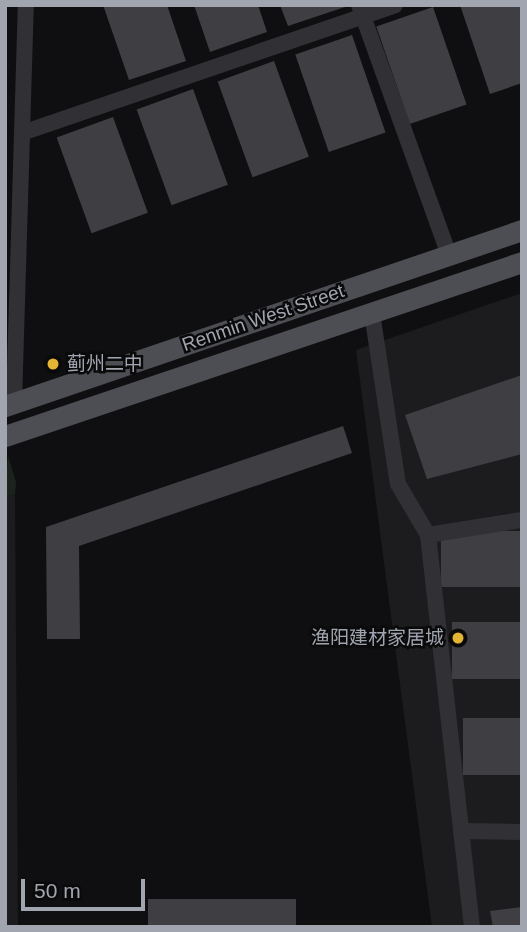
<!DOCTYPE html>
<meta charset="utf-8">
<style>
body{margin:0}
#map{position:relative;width:527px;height:932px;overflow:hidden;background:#0f0f11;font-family:Arial,"Noto Sans SC",sans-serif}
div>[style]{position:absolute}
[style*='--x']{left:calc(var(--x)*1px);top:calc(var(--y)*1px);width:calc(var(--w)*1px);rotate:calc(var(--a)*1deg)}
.built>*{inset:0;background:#1c1b1d}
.green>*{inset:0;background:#1c231d}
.building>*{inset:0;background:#3f3f43;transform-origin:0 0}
.minor>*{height:16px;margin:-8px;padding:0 8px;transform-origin:8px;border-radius:8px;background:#313135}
.major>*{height:21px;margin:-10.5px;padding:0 10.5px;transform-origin:10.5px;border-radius:10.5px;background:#4d4e54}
.dots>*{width:19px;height:19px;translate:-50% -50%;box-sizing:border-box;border:4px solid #0a0a0b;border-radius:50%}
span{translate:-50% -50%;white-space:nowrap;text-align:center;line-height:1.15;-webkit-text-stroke:5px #0a0a0b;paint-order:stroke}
.street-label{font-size:19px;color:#a1a5b0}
.poi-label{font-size:19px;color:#a1a5b0}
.left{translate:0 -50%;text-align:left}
.right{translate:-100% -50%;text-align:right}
.frame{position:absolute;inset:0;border:7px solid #a1a5b0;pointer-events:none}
.scale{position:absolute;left:21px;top:879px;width:124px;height:32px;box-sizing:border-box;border:4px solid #a1a5b0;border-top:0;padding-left:9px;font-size:21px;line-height:24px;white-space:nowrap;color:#a1a5b0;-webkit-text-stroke:5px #0a0a0b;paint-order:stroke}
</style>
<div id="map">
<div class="built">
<i style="clip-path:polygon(522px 293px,522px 927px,432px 927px,356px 350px)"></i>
<i style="clip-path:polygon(15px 494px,18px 927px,5px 927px,5px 497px)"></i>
</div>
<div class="green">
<i style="clip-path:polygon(8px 456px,16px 482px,15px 494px,5px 497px)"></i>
</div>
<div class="building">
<i style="clip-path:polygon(103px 5px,167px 5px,186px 61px,129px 80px)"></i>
<i style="clip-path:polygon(194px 5px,258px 5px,267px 32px,210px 52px)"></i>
<i style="clip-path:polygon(280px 5px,348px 5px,348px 6px,288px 26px)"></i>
<i style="clip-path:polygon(460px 5px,522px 5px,522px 83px,490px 94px)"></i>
<i style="left:433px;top:7px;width:103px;height:60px;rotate:71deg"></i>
<i style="left:352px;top:35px;width:103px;height:60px;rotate:71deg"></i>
<i style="left:274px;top:61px;width:102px;height:60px;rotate:70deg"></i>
<i style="left:193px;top:89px;width:102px;height:60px;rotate:70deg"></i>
<i style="left:113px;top:117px;width:102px;height:60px;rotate:70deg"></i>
<i style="clip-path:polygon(522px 375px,522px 454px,427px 479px,405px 415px)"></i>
<i style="clip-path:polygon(343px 426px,352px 453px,79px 546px,80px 639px,47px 639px,46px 527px)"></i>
<i style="left:522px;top:531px;width:56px;height:81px;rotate:90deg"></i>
<i style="left:522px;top:622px;width:57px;height:70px;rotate:90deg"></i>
<i style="left:522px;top:718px;width:57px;height:59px;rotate:90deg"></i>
<i style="left:148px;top:899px;width:148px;height:28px"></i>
<i style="clip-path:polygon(522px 907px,522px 927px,493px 927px,490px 911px)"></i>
</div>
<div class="minor">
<i style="--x:359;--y:5;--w:266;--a:70.2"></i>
<i style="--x:22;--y:133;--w:394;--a:-18.9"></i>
<i style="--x:372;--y:313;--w:173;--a:81.4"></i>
<i style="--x:398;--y:484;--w:59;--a:59.5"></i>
<i style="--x:428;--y:535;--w:394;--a:83.6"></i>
<i style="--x:14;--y:403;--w:398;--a:-88.3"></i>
<i style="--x:428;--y:535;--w:95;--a:-9.1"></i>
<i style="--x:461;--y:831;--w:61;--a:0.9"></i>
</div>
<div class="major">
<i style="--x:5;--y:406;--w:546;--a:-18.8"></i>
<i style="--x:5;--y:436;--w:545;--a:-18.6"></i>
</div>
<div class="dots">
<i style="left:53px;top:364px;background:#e4b534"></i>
<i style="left:458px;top:638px;background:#e4b534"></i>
</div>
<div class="street-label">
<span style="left:263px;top:318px;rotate:-19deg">Renmin West Street</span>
</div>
<div class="poi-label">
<span class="left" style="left:67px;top:364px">蓟州二中</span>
<span class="right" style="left:444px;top:638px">渔阳建材家居城</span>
</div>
<div class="frame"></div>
<div class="scale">50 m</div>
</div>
